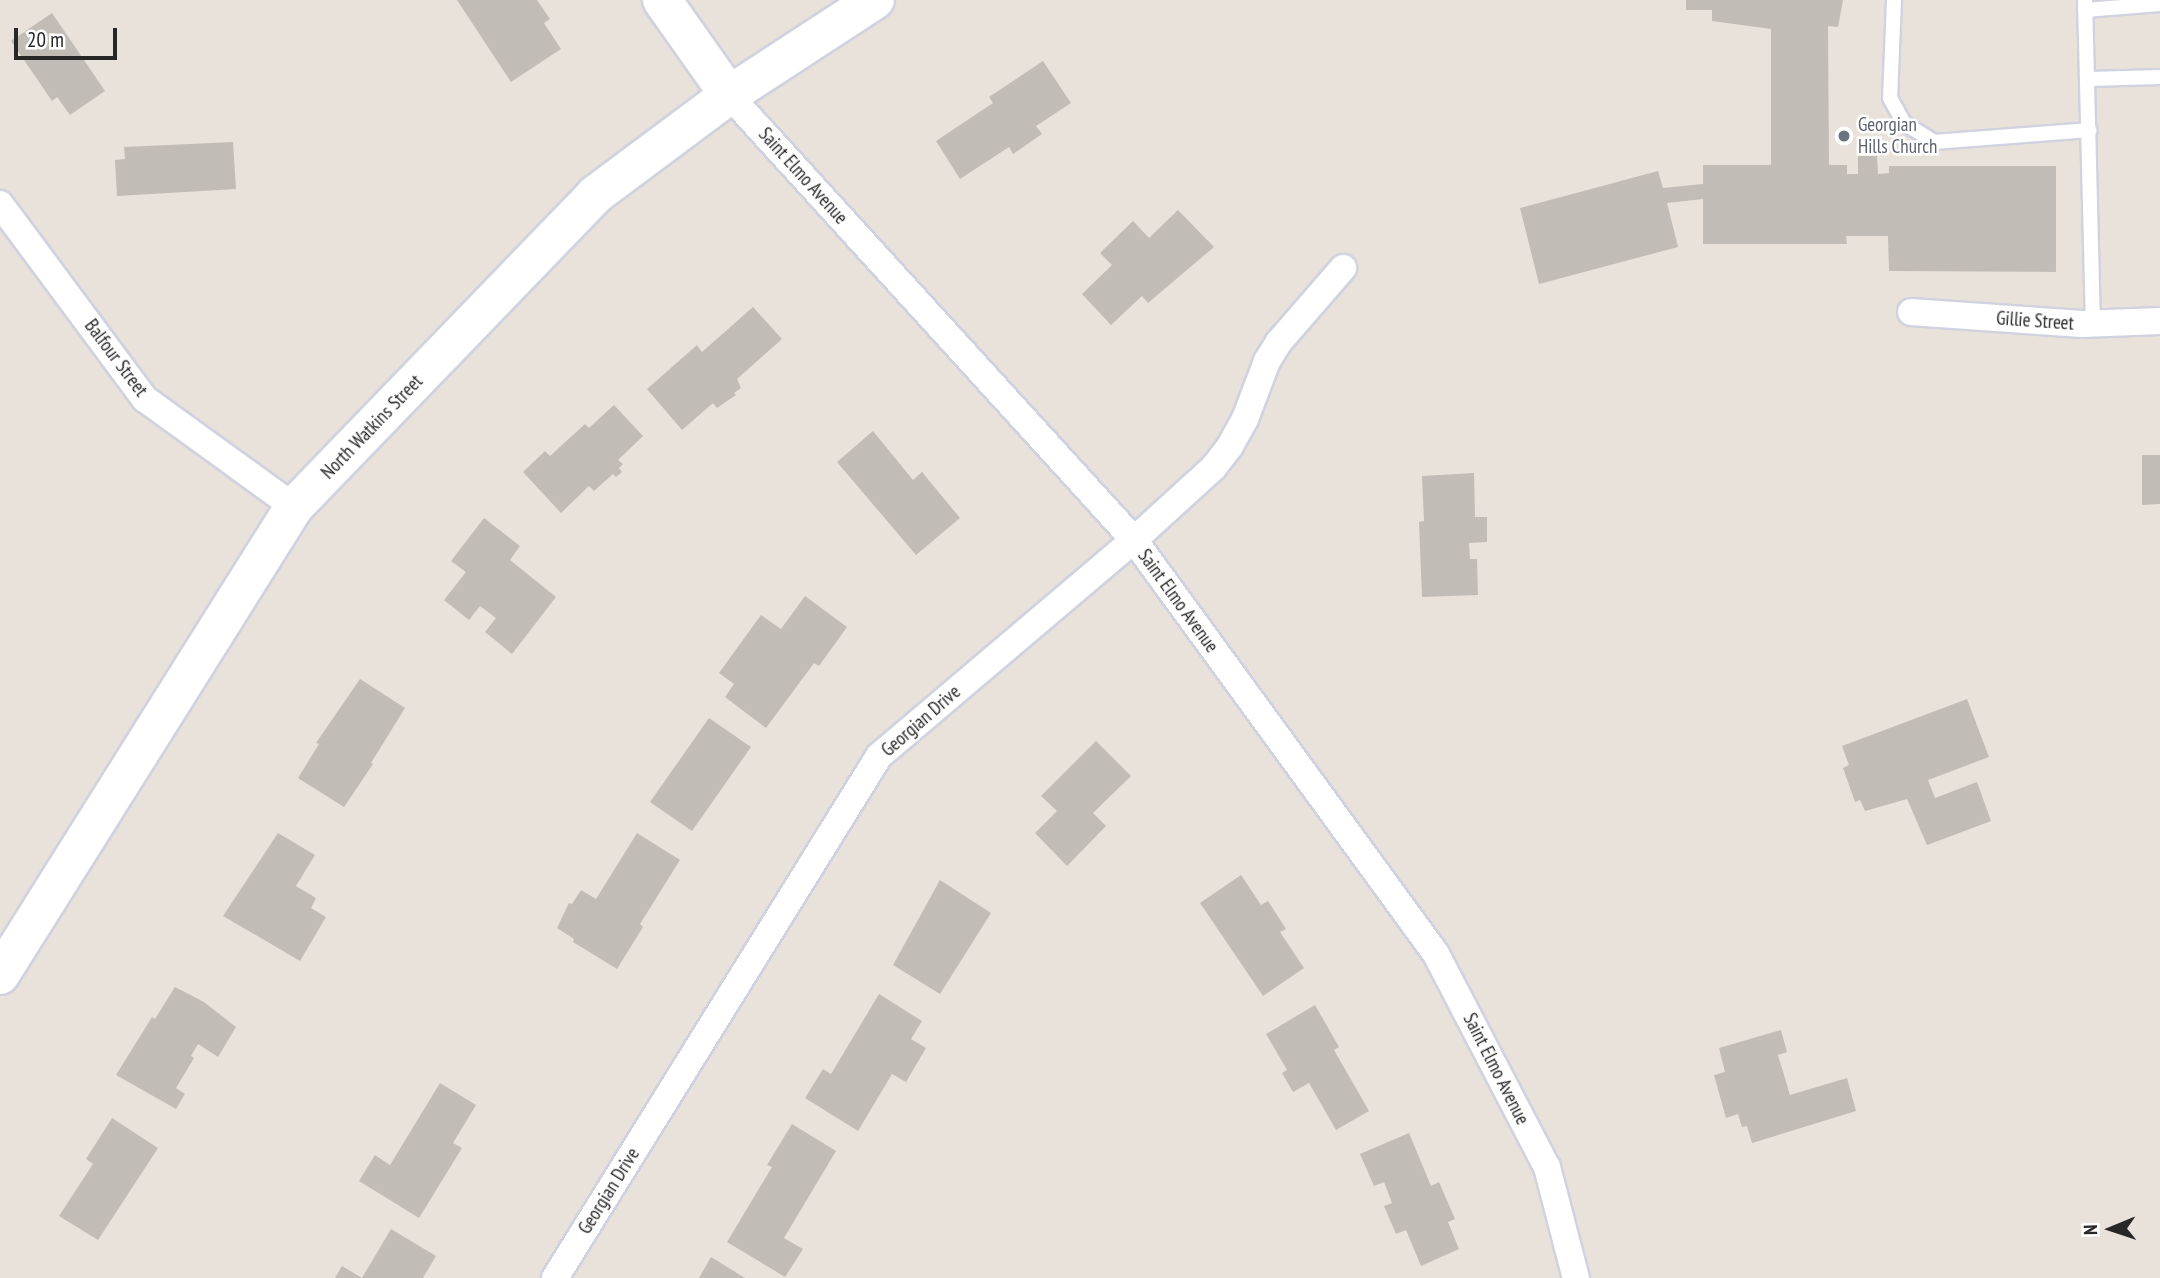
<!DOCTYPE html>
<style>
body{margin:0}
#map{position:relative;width:2160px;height:1278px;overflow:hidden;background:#e8e2da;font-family:"PT Sans Narrow",sans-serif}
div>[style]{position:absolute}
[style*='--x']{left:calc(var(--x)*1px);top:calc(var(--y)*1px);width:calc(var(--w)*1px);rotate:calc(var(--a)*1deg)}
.building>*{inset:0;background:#c1bcb6}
.roads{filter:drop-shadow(2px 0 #d0d2df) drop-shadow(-2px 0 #d0d2df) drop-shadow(0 2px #d0d2df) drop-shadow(0 -2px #d0d2df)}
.service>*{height:14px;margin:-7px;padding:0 7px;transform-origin:7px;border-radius:7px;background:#fff}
.minor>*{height:26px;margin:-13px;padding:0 13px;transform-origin:13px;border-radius:13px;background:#fff}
.secondary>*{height:38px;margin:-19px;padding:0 19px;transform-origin:19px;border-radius:19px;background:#fff}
.dots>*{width:19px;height:19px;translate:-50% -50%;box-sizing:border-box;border:4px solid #fff;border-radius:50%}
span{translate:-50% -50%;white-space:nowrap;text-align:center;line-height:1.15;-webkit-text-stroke:5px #fff;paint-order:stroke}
.worship-label{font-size:19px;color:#5b616d}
.left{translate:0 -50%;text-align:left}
.street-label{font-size:19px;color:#272727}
.north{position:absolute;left:2076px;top:1194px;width:70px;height:70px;-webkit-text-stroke:5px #fff;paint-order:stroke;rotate:268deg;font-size:19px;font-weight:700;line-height:28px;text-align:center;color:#272727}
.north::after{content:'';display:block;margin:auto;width:24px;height:32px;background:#272727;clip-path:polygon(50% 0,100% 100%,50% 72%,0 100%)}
.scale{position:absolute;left:14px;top:28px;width:103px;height:32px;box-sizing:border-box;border:4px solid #272727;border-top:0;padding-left:9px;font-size:21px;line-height:24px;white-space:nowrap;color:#272727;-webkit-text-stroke:5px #fff;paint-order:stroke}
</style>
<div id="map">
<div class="building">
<i style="clip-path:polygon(457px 0,537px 0,550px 19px,544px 23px,561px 49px,511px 82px)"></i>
<i style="clip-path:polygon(1686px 0,1843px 0,1838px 27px,1828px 26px,1829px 165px,1847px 165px,1847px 174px,1858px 174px,1858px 156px,1877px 156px,1878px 174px,1889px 173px,1889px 166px,2056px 166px,2056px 272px,1889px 271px,1888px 236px,1846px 236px,1847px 244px,1703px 244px,1703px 199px,1667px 203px,1678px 247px,1539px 284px,1520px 208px,1658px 171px,1663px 188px,1703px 184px,1703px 165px,1771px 165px,1771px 29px,1712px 21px,1712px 10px,1686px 10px)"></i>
<i style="clip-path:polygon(52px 13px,105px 91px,70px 115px,57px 97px,52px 101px,11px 41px)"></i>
<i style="clip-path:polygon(1043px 61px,1071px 103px,1036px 126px,1042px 134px,1013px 154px,1009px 147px,960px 179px,936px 141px,993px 103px,989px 97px)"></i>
<i style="clip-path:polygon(233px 142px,236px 189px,117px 196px,115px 160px,125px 159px,124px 147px)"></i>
<i style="clip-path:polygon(1178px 210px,1214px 247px,1148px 303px,1142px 296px,1111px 325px,1082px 294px,1112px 265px,1100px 253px,1133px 221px,1149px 238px)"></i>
<i style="clip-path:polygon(753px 307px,782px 339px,737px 379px,741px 388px,734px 393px,736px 395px,717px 408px,713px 403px,682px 430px,647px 389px,697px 345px,702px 352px)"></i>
<i style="clip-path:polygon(614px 405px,643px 436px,618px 460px,623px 464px,619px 468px,622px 472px,616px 477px,613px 474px,594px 491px,589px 486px,561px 513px,523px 472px,545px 451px,550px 456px,585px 424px,589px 428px)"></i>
<i style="clip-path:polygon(873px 431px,913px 480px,922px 472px,960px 518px,916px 555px,837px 462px)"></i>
<i style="clip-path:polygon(2142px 455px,2160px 455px,2160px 504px,2142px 505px)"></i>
<i style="clip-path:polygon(1474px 473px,1475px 517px,1487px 517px,1487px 542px,1469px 543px,1470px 559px,1477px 559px,1478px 595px,1422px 597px,1419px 522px,1424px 521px,1422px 476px)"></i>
<i style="clip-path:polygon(484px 518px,520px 546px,510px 560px,556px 597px,512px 654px,485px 632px,496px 618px,480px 606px,469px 620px,444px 600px,466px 572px,451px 561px)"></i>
<i style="clip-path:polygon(805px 596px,847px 627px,819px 666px,814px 663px,766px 728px,725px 697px,734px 684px,719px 673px,761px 615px,781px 629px)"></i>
<i style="clip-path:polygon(360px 679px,405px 708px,371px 763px,373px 764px,344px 807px,298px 778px,319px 744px,316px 743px)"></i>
<i style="clip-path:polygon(1967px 699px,1989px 757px,1928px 780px,1935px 798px,1977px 782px,1991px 821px,1927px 845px,1907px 799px,1865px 811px,1860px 800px,1855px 802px,1843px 768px,1849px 765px,1842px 746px)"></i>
<i style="clip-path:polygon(709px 718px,751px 747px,692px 831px,650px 802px)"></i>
<i style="clip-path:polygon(1096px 741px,1131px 776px,1093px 813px,1106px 826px,1067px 866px,1035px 833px,1057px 811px,1041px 796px)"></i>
<i style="clip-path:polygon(278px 833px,315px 855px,296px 886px,316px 898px,311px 908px,326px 917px,300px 961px,223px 916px)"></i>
<i style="clip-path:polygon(637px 833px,680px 860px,640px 924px,643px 927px,617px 969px,573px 942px,574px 939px,557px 928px,569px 903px,572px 904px,581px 890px,596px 899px)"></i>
<i style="clip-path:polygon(1241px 875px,1261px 905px,1268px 901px,1286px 929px,1280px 932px,1304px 968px,1263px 996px,1200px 903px)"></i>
<i style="clip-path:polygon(940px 880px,991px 913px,940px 994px,893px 965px)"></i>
<i style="clip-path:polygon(175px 987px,204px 1002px,236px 1027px,218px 1057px,198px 1044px,191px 1056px,194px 1058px,176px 1088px,185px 1094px,176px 1109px,116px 1075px,152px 1017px,155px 1019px)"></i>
<i style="clip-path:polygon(879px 994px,922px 1021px,911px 1039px,926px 1048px,906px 1082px,892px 1074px,858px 1131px,805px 1098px,823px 1069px,831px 1074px)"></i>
<i style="clip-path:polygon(1315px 1005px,1339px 1047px,1334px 1050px,1369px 1111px,1336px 1130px,1309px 1083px,1293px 1092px,1282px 1073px,1287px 1070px,1266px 1034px)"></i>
<i style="clip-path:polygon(1781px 1030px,1787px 1052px,1778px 1055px,1790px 1095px,1847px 1078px,1856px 1111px,1752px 1143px,1747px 1126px,1742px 1127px,1738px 1114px,1726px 1118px,1714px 1075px,1725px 1072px,1719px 1048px)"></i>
<i style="clip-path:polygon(440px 1083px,476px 1105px,453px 1143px,462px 1148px,419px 1218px,359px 1181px,375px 1155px,390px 1165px)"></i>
<i style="clip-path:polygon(112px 1118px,158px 1148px,98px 1240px,59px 1216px,93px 1164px,86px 1159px)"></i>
<i style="clip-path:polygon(792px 1124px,836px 1151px,784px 1238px,803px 1249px,785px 1277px,727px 1242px,772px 1167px,767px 1165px)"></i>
<i style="clip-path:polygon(1409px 1133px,1431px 1186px,1439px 1182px,1455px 1219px,1448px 1222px,1459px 1249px,1421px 1266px,1406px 1230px,1396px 1234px,1384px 1206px,1392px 1203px,1384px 1182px,1374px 1186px,1360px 1154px)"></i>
<i style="clip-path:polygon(391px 1229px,436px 1256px,423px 1278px,335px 1278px,342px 1266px,362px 1278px)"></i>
<i style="clip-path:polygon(711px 1257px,745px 1278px,699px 1278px)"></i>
</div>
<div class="roads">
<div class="service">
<i style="--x:1894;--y:0;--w:98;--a:92.3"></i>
<i style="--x:1890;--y:98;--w:29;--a:61"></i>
<i style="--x:1904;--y:123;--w:36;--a:32"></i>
<i style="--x:1934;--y:142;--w:156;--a:-4.4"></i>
<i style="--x:2085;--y:0;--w:324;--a:88.6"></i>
<i style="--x:2085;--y:10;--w:75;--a:-4.6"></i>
<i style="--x:2088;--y:79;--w:72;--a:-1.6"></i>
</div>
<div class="minor">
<i style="--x:729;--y:95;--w:602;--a:47.69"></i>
<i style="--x:1134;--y:540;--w:512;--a:53.89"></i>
<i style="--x:1436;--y:954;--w:240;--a:62.5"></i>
<i style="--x:1547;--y:1167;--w:115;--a:75.4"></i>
<i style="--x:0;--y:204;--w:243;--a:53.4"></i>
<i style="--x:145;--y:399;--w:184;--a:35.9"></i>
<i style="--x:1911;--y:312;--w:171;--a:4"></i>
<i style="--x:2082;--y:324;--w:78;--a:-2.2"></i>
<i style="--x:555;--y:1278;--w:614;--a:-58.17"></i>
<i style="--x:879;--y:756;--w:334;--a:-40.3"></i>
<i style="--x:1134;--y:540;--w:107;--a:-42.3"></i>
<i style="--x:1213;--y:468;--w:28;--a:-52"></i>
<i style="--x:1230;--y:446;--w:31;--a:-61"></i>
<i style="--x:1245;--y:419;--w:62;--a:-69.2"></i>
<i style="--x:1267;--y:361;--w:22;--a:-58"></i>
<i style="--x:1279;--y:342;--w:98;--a:-49.1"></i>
</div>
<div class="secondary">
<i style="--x:662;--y:0;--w:116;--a:54.8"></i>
<i style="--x:0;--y:975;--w:553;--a:-57.86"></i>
<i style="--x:294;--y:507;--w:434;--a:-46"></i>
<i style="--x:595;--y:195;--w:167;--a:-36.7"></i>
<i style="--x:729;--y:95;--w:174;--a:-33.1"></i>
</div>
</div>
<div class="dots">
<i style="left:1844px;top:136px;background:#6b7280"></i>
</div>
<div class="worship-label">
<span class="left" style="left:1858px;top:136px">Georgian<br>Hills Church</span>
</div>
<div class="street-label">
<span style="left:803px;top:176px;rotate:48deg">Saint Elmo Avenue</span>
<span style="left:2035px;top:321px;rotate:4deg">Gillie Street</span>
<span style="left:116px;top:358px;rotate:53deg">Balfour Street</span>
<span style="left:372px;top:427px;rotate:-46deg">North Watkins Street</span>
<span style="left:1178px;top:601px;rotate:54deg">Saint Elmo Avenue</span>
<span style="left:921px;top:721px;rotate:-41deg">Georgian Drive</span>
<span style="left:1496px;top:1069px;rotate:63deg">Saint Elmo Avenue</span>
<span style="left:609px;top:1191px;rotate:-58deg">Georgian Drive</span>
</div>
<div class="north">N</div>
<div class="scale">20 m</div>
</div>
